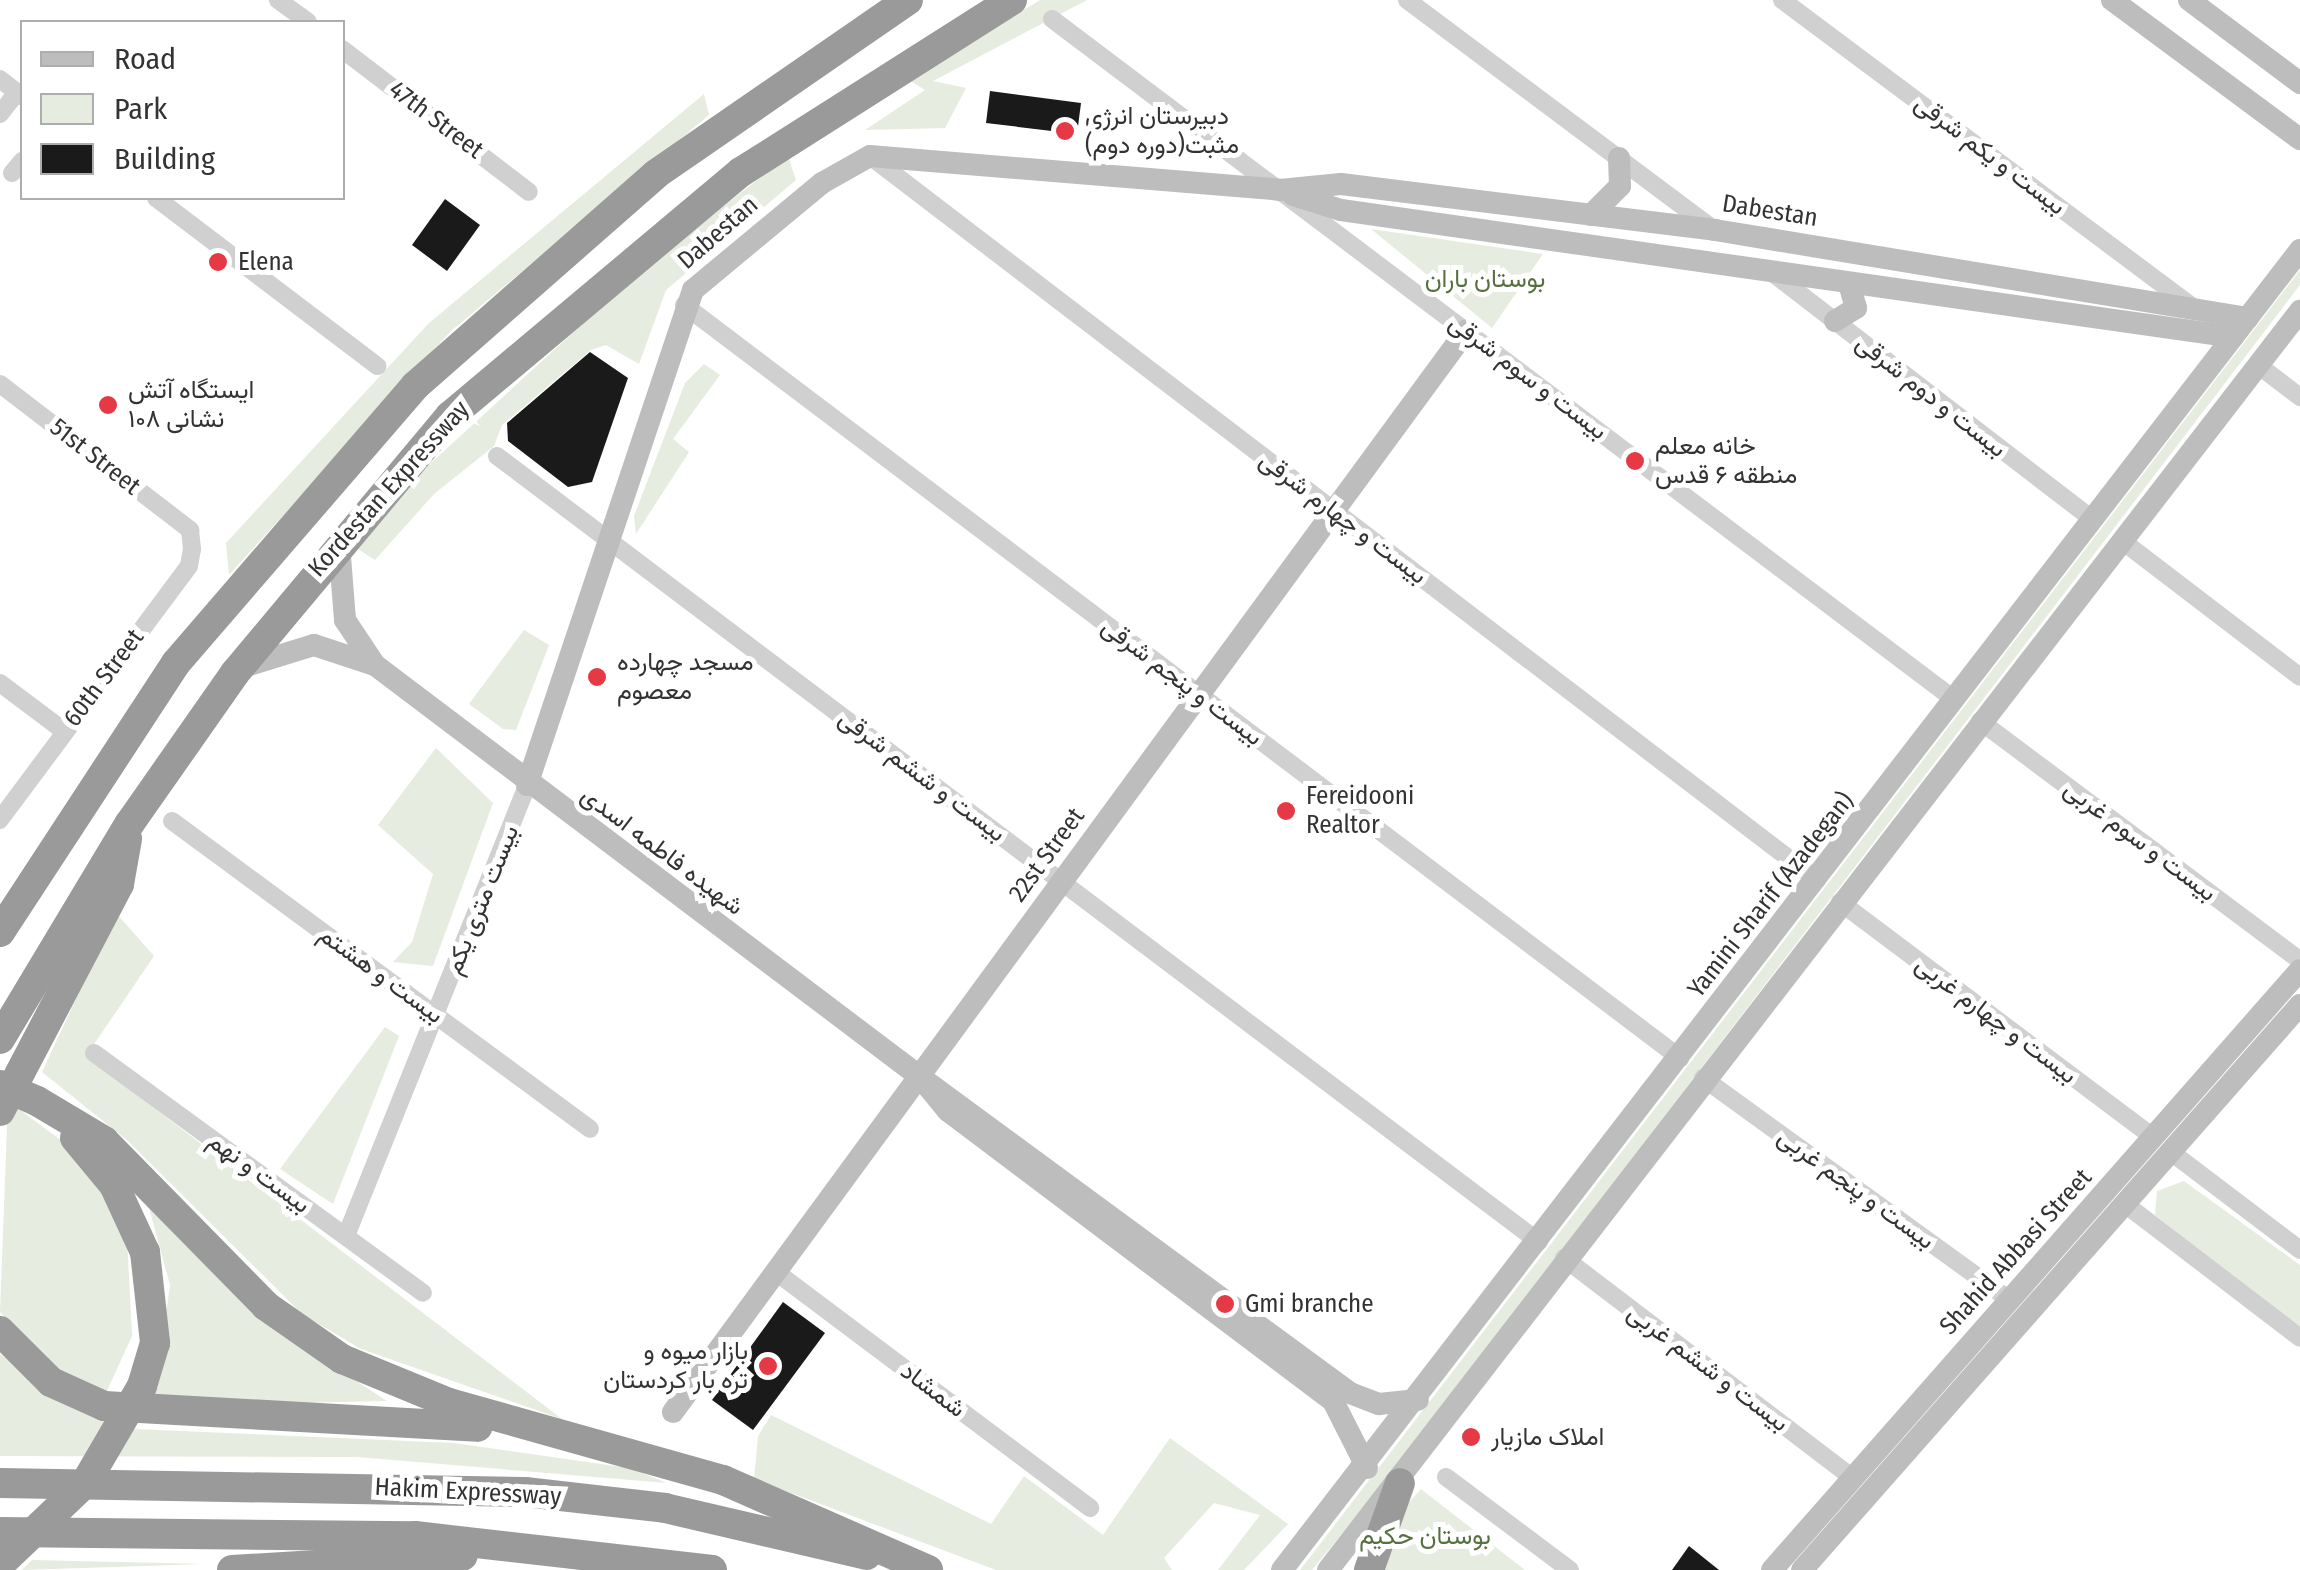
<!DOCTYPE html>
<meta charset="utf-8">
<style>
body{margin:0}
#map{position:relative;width:2300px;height:1570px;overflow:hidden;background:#fff;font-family:"Fira Sans Condensed",Vazirmatn,sans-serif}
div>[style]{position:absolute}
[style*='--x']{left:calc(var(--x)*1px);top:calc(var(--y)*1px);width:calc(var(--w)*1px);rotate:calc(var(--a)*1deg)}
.green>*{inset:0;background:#e6ecdf}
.building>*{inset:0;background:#1a1a1a}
.street>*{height:18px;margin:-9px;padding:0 9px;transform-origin:9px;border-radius:9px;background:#d0d0d0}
.secondary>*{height:22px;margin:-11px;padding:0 11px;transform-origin:11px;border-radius:11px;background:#bdbdbd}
.highway>*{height:30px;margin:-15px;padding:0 15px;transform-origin:15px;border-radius:15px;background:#9a9a9a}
.highway-bridge>*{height:30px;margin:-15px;padding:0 15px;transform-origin:15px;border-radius:15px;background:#9a9a9a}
.dots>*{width:28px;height:28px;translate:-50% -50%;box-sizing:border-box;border:5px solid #fff;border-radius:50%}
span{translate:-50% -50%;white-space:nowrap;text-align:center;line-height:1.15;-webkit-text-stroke:10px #fff;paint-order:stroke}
.poi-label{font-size:25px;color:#333}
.left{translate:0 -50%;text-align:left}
.right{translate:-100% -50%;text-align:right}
.street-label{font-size:25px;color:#333}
.park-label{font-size:25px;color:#56703f}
.legend{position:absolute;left:20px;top:20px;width:325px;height:180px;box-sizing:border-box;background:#fff;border:2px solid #adadad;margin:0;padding:12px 18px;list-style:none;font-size:30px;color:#333}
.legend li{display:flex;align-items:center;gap:20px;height:50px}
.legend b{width:50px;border:2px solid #adadad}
</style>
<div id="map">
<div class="green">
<i style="clip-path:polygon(1040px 0,1087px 0,933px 81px,966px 88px,945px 128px,865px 130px,925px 90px,909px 80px)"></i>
<i style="clip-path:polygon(704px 94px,709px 115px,451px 331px,229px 575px,226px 543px,429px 323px)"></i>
<i style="clip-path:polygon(788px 156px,796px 180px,666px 290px,639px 364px,606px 345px,591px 350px,502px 425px,494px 446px,434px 494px,375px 560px,358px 549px,420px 473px,639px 272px)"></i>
<i style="clip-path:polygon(1371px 229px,1543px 254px,1492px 328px)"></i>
<i style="clip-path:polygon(2300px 270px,2300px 285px,1383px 1484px,1312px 1570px,1300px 1570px)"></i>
<i style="clip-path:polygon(704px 364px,720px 375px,673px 439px,689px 452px,636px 534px,634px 516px,685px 383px)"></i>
<i style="clip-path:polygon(524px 630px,549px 645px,516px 730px,503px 729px,469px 704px)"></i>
<i style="clip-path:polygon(436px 748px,493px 803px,433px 966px,393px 962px,412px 942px,433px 874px,378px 825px)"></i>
<i style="clip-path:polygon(116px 913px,154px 956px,86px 1056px,562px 1419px,361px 1349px,302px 1314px,128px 1141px,42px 1072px)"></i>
<i style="clip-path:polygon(385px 1027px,399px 1036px,333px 1204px,280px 1169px)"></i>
<i style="clip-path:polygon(8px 1101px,85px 1158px,127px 1238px,132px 1336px,105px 1395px,64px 1377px,0 1312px)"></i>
<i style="clip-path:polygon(2184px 1181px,2300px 1265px,2300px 1330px,2155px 1215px,2157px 1191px)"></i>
<i style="clip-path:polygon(145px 1193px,276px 1329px,387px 1401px,153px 1406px,170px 1285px)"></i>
<i style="clip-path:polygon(0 1354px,68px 1404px,135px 1429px,454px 1443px,629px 1468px,667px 1483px,357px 1457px,0 1456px)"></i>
<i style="clip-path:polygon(771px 1415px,991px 1524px,1024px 1476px,1103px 1535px,1170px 1438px,1288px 1524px,1244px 1570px,1218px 1570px,1260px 1515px,1214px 1503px,1164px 1558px,1172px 1570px,996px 1570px,754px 1479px,758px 1436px)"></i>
<i style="clip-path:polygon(1421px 1489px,1525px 1570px,1374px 1570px,1393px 1520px)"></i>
<i style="clip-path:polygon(32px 1560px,205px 1564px,22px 1570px)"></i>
</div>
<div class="building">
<i style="clip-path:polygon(990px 91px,1081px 103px,1077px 134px,986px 123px)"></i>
<i style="clip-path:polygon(445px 199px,480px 225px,447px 271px,412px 245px)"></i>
<i style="clip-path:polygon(590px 352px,628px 378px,592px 482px,568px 487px,508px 441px,507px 423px)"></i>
<i style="clip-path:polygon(783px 1302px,825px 1333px,753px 1430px,712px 1400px)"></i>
<i style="clip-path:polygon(1689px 1546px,1719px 1570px,1672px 1570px)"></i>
</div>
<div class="street">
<i style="--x:278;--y:0;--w:37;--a:36"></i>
<i style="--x:1407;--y:0;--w:384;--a:36.8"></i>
<i style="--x:1782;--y:0;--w:514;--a:36.78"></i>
<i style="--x:1052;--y:19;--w:1131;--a:37.02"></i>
<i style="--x:342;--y:49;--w:235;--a:37.4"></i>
<i style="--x:0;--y:79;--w:28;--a:38"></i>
<i style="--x:0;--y:114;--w:28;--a:-52"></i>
<i style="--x:870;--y:156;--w:1192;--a:37.4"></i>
<i style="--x:12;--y:173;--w:16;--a:-50"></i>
<i style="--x:156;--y:198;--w:278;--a:37.2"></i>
<i style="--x:1770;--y:271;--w:408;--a:37.6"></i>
<i style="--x:684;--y:305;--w:1249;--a:37.09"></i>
<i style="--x:2258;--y:365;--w:53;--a:37.3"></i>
<i style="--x:0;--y:384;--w:240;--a:37.5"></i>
<i style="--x:190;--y:530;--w:19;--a:84"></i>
<i style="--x:192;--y:549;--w:17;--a:100"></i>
<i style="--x:189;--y:566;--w:317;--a:126.7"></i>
<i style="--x:497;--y:456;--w:1305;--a:37.03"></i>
<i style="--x:2121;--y:540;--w:225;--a:37.4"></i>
<i style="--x:0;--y:683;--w:80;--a:36.9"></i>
<i style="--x:1980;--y:721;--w:399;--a:36.8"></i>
<i style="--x:172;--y:821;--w:519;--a:36.38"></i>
<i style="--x:1840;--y:902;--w:391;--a:36.9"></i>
<i style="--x:94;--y:1053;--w:407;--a:36.1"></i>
<i style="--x:1703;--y:1078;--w:379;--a:35.9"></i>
<i style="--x:2171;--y:1152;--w:162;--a:37.2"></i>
<i style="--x:2125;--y:1204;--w:220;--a:37.4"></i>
<i style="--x:346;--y:1236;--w:486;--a:-68.1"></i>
<i style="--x:1564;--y:1258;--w:363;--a:37.3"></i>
<i style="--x:776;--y:1272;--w:393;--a:36.9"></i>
<i style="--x:1446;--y:1477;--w:155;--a:36.9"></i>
</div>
<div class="secondary">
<i style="--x:2112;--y:0;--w:234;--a:36.5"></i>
<i style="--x:2189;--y:0;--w:139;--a:36.8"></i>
<i style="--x:1293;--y:195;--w:50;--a:17.4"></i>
<i style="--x:1341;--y:210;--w:901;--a:8.1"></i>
<i style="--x:1591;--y:215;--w:41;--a:-45"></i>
<i style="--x:1620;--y:186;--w:28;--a:-92"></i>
<i style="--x:1835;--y:321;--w:25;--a:-32"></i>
<i style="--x:1856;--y:308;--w:26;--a:-106"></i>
<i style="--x:375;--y:665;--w:682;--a:37.07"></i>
<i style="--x:246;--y:666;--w:71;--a:-17.2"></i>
<i style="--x:314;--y:645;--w:64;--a:18.2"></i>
<i style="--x:375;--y:665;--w:54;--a:-123.7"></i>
<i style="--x:345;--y:620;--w:77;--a:-94.5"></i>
<i style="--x:527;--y:785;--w:522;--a:-71.46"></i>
<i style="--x:693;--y:290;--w:168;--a:-39.7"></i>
<i style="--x:822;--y:183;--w:55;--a:-29.4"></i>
<i style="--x:870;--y:156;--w:411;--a:4.7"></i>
<i style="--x:1280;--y:190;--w:61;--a:-5.6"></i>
<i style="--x:1341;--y:184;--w:377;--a:7"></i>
<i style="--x:1715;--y:230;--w:540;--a:9.38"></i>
<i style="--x:673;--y:1412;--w:1341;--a:-53.74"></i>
<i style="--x:1367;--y:1468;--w:75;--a:-116.9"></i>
<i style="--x:1333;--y:1401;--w:482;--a:-143"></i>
<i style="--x:948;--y:1111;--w:45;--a:-129.6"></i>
<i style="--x:919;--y:1076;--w:535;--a:36.33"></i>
<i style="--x:1350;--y:1393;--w:31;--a:21"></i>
<i style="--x:1379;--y:1404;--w:39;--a:-6"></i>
<i style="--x:1282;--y:1570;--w:1667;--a:-52.36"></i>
<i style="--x:1328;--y:1570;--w:1591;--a:-52.33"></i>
<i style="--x:1772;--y:1570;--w:799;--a:-48.65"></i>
<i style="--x:1802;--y:1570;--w:753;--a:-48.61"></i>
</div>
<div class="highway">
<i style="--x:0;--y:932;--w:321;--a:-56.8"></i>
<i style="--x:176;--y:663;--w:366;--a:-49.2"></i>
<i style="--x:415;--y:386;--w:321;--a:-41.3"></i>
<i style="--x:656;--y:174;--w:306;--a:-34.6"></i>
<i style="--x:0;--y:1039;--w:252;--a:-59"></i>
<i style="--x:130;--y:823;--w:183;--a:-55"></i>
<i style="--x:235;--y:673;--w:335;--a:-50.1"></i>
<i style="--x:450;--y:416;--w:380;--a:-40"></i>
<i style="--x:741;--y:172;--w:321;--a:-32.4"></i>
<i style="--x:37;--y:1101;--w:78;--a:30.8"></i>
<i style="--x:104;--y:1141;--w:231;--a:45.5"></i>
<i style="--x:266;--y:1306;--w:93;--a:34.9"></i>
<i style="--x:342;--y:1359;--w:116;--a:22.4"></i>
<i style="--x:449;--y:1403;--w:285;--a:15.7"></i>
<i style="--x:723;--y:1480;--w:224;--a:23.7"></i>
<i style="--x:0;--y:1111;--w:256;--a:-62.3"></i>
<i style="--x:119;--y:884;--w:46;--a:-79.9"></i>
<i style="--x:75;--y:1138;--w:61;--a:50.3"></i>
<i style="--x:114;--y:1185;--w:74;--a:65.2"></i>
<i style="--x:145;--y:1252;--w:92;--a:83.7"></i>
<i style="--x:0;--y:1331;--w:72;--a:45"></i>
<i style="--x:51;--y:1382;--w:58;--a:24.4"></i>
<i style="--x:104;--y:1406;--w:374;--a:3.2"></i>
<i style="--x:0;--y:1483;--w:525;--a:0.98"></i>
<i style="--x:525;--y:1492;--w:141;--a:6.5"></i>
<i style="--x:665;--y:1508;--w:207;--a:13.1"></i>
<i style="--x:0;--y:1532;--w:415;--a:0.6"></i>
<i style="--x:415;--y:1536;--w:299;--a:6.5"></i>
<i style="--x:232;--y:1570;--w:231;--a:-3.5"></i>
<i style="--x:1369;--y:1570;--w:92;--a:-70.4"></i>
</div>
<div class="highway-bridge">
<i style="--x:0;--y:1085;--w:40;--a:23.4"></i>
<i style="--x:0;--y:1564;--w:119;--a:-43.6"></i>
<i style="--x:86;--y:1482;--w:111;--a:-59.7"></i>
<i style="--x:142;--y:1386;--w:45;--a:-73.2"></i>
</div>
<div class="dots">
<i style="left:1065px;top:131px;background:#e63946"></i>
<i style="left:218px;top:262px;background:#e63946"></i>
<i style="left:108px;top:405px;background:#e63946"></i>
<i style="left:1635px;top:461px;background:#e63946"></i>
<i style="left:597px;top:677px;background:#e63946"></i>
<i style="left:1286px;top:811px;background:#e63946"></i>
<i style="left:1225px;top:1304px;background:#e63946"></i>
<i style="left:768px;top:1366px;background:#e63946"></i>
<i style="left:1471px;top:1437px;background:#e63946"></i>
</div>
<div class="poi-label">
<span class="left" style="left:1085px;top:131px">دبیرستان انرژی<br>مثبت(دوره دوم)</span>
<span class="left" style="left:238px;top:262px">Elena</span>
<span class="left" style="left:128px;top:405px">ایستگاه آتش<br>نشانی ۱۰۸</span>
<span class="left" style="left:1655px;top:461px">خانه معلم<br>منطقه ۶ قدس</span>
<span class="left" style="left:617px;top:677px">مسجد چهارده<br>معصوم</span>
<span class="left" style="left:1306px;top:811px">Fereidooni<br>Realtor</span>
<span class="left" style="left:1245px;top:1304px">Gmi branche</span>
<span class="right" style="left:748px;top:1366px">بازار میوه و<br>تره بار کردستان</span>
<span class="left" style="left:1491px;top:1437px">املاک مازیار</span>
</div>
<div class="street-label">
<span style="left:436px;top:120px;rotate:37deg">47th Street</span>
<span style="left:1990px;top:155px;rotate:37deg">بیست و یکم شرقی</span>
<span style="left:1770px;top:211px;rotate:9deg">Dabestan</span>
<span style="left:718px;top:233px;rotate:-41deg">Dabestan</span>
<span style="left:1528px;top:377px;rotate:37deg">بیست و سوم شرقی</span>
<span style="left:1931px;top:396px;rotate:38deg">بیست و دوم شرقی</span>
<span style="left:95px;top:457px;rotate:38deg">51st Street</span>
<span style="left:389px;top:489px;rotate:-48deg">Kordestan Expressway</span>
<span style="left:1343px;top:518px;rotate:37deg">بیست و چهارم شرقی</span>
<span style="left:104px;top:678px;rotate:-53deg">60th Street</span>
<span style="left:1182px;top:682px;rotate:37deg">بیست و پنجم شرقی</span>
<span style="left:922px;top:776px;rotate:37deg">بیست و ششم شرقی</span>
<span style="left:2140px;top:841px;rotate:37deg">بیست و سوم غربی</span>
<span style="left:662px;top:851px;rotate:37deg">شهیده فاطمه اسدی</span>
<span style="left:1047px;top:855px;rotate:-54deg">22st Street</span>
<span style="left:1771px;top:895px;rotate:-52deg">Yamini Sharif (Azadegan)</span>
<span style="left:482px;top:900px;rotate:-68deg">بیست متری یکم</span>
<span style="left:381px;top:975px;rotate:36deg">بیست و هشتم</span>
<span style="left:1996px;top:1020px;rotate:37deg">بیست و چهارم غربی</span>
<span style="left:259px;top:1173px;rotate:36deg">بیست و نهم</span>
<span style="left:1856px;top:1189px;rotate:36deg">بیست و پنجم غربی</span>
<span style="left:2016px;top:1252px;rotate:-48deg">Shahid Abbasi Street</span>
<span style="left:1708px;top:1368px;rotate:37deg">بیست و ششم غربی</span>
<span style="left:933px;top:1390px;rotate:37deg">شمشاد</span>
<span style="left:468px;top:1492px;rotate:3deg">Hakim Expressway</span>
</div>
<div class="park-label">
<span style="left:1485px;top:279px">بوستان باران</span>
<span style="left:1425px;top:1536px">بوستان حکیم</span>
</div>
<ul class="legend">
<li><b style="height:12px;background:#bdbdbd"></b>Road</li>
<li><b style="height:28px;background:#e6ecdf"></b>Park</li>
<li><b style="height:28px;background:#1a1a1a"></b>Building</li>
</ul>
</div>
